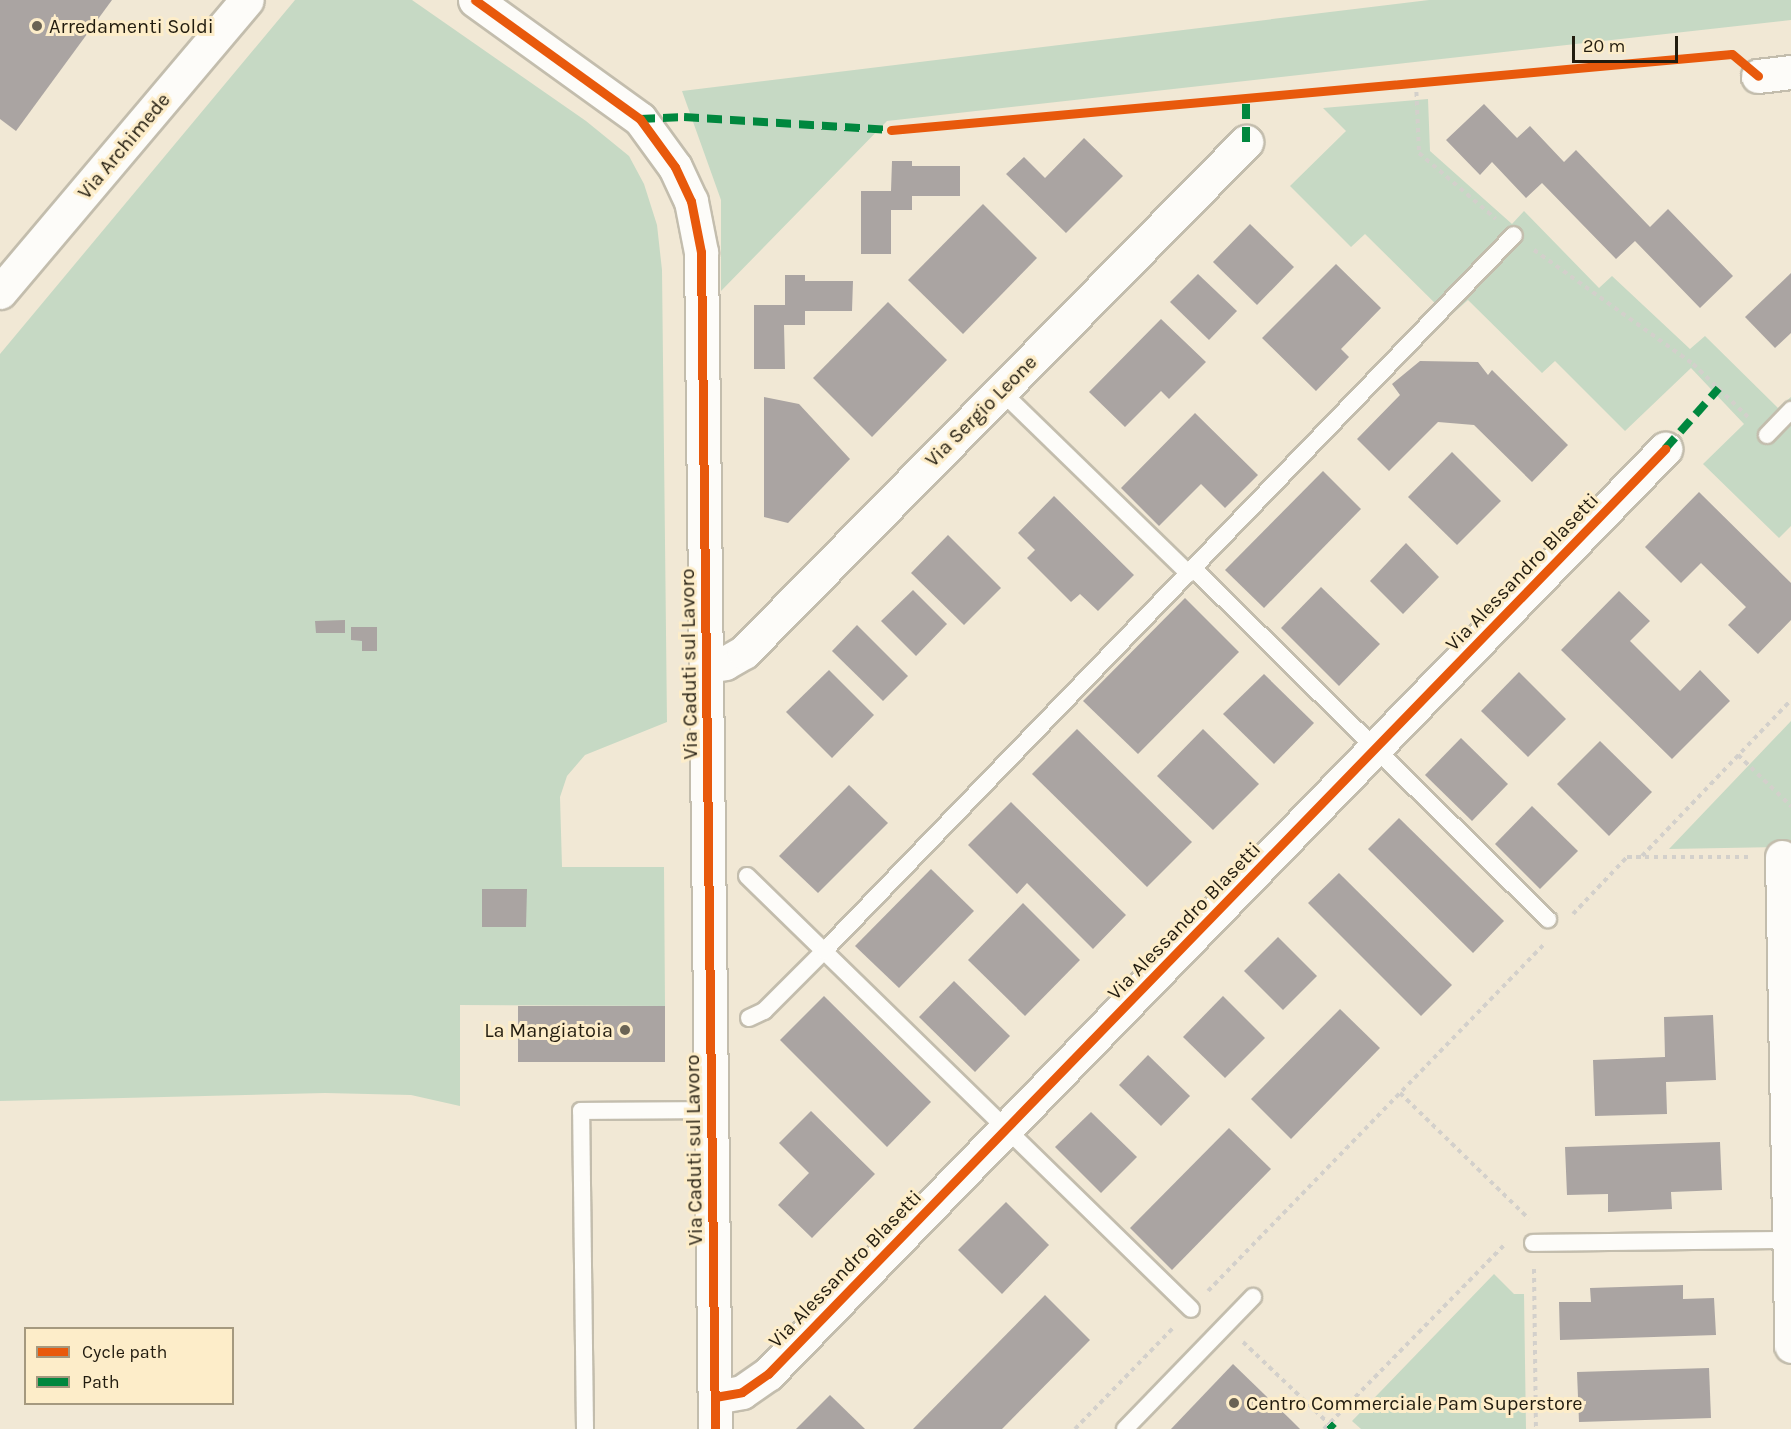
<!DOCTYPE html>
<style>
body{margin:0}
#map{position:relative;width:1791px;height:1429px;overflow:hidden;background:#f1e8d5;font-family:Karla,sans-serif}
div>[style]{position:absolute}
[style*='--x']{left:calc(var(--x)*1px);top:calc(var(--y)*1px);width:calc(var(--w)*1px);rotate:calc(var(--a)*1deg)}
.green>*{inset:0;background:#c6d9c4}
.building>*{inset:0;background:#aaa4a2}
.path>*{height:4px;margin-top:-2px;transform-origin:0;background:repeating-linear-gradient(90deg,#d3d0cb 0 4.5px,transparent 0 9px)}
.roads{filter:drop-shadow(2px 0 #c3bdad) drop-shadow(-2px 0 #c3bdad) drop-shadow(0 2px #c3bdad) drop-shadow(0 -2px #c3bdad)}
.lane>*{height:16px;margin:-8px;padding:0 8px;transform-origin:8px;border-radius:8px;background:#fdfcf9}
.street>*{height:33px;margin:-16.5px;padding:0 16.5px;transform-origin:16.5px;border-radius:16.5px;background:#fdfcf9}
.quiet>*{height:8px;margin-top:-4px;transform-origin:0;background:repeating-linear-gradient(90deg,#00873e 0 15px,transparent 0 23px)}
.cycleway>*{height:9px;margin:-4.5px;padding:0 4.5px;transform-origin:4.5px;border-radius:4.5px;background:#e8590c}
.dots>*{width:16px;height:16px;translate:-50% -50%;box-sizing:border-box;border:3px solid #fdedc9;border-radius:50%}
span{translate:-50% -50%;white-space:nowrap;text-align:center;line-height:1.15;-webkit-text-stroke:6px #fdedc9;paint-order:stroke}
.poi-label{font-size:20px;color:#221c0f}
.left{translate:0 -50%;text-align:left}
.right{translate:-100% -50%;text-align:right}
.street-label{font-size:20px;color:#221c0f}
.legend{position:absolute;left:24px;top:1327px;width:210px;height:78px;box-sizing:border-box;background:#fdedc9;border:2px solid #a5997f;margin:0;padding:8px 10px;list-style:none;font-size:18px;color:#221c0f}
.legend li{display:flex;align-items:center;gap:12px;height:30px}
.legend b{width:30px;border:2px solid #a5997f}
.scale{position:absolute;left:1572px;top:36px;width:106px;height:27px;box-sizing:border-box;border:3px solid #221c0f;border-top:0;padding-left:8px;font-size:18px;line-height:21px;white-space:nowrap;color:#221c0f;-webkit-text-stroke:4px #fdedc9;paint-order:stroke}
</style>
<div id="map">
<div class="green">
<i style="clip-path:polygon(295px 0,412px 0,586px 121px,629px 156px,644px 184px,657px 225px,662px 270px,667px 722px,585px 755px,567px 776px,560px 797px,562px 867px,664px 867px,665px 1006px,460px 1005px,460px 1106px,411px 1095px,325px 1093px,0 1101px,0 354px)"></i>
<i style="clip-path:polygon(1429px 0,1791px 0,1791px 20px,887px 121px,721px 291px,721px 200px,682px 91px)"></i>
<i style="clip-path:polygon(1428px 99px,1430px 151px,1512px 224px,1524px 211px,1599px 288px,1612px 276px,1690px 349px,1705px 336px,1778px 408px,1791px 397px,1791px 526px,1779px 538px,1703px 464px,1744px 424px,1691px 368px,1625px 431px,1555px 361px,1542px 373px,1468px 300px,1449px 317px,1365px 234px,1351px 247px,1290px 186px,1346px 131px,1323px 108px)"></i>
<i style="clip-path:polygon(1791px 721px,1791px 870px,1782px 847px,1669px 849px)"></i>
<i style="clip-path:polygon(1494px 1274px,1514px 1294px,1524px 1294px,1526px 1429px,1361px 1429px,1352px 1421px)"></i>
</div>
<div class="building">
<i style="clip-path:polygon(0 0,112px 0,16px 131px,0 119px)"></i>
<i style="clip-path:polygon(1484px 104px,1517px 138px,1530px 126px,1564px 162px,1576px 150px,1650px 227px,1668px 209px,1733px 276px,1700px 308px,1635px 241px,1616px 259px,1542px 183px,1526px 198px,1492px 162px,1480px 175px,1446px 140px)"></i>
<i style="clip-path:polygon(1084px 138px,1123px 176px,1066px 233px,1006px 174px,1024px 157px,1045px 178px)"></i>
<i style="clip-path:polygon(892px 161px,912px 161px,912px 166px,960px 166px,960px 196px,912px 196px,912px 210px,891px 210px,891px 254px,861px 254px,861px 191px,891px 191px)"></i>
<i style="clip-path:polygon(983px 204px,1037px 258px,963px 334px,908px 280px)"></i>
<i style="clip-path:polygon(1250px 224px,1294px 267px,1257px 305px,1213px 262px)"></i>
<i style="clip-path:polygon(1336px 264px,1381px 308px,1341px 349px,1349px 357px,1316px 391px,1262px 338px)"></i>
<i style="clip-path:polygon(1791px 273px,1791px 333px,1775px 348px,1745px 317px)"></i>
<i style="clip-path:polygon(1198px 274px,1237px 311px,1209px 340px,1170px 302px)"></i>
<i style="clip-path:polygon(785px 275px,805px 275px,805px 281px,853px 281px,852px 311px,805px 311px,805px 325px,784px 325px,785px 369px,754px 369px,754px 305px,785px 305px)"></i>
<i style="clip-path:polygon(888px 302px,947px 360px,872px 437px,813px 378px)"></i>
<i style="clip-path:polygon(1161px 319px,1206px 362px,1169px 399px,1161px 391px,1125px 427px,1089px 392px)"></i>
<i style="clip-path:polygon(1420px 361px,1478px 362px,1488px 375px,1492px 370px,1568px 445px,1532px 482px,1474px 425px,1438px 422px,1389px 471px,1357px 439px,1400px 395px,1392px 384px)"></i>
<i style="clip-path:polygon(764px 397px,799px 404px,850px 459px,788px 523px,764px 517px)"></i>
<i style="clip-path:polygon(1195px 413px,1258px 475px,1225px 508px,1201px 484px,1159px 526px,1121px 488px)"></i>
<i style="clip-path:polygon(1452px 452px,1501px 501px,1457px 545px,1408px 497px)"></i>
<i style="clip-path:polygon(1323px 471px,1361px 509px,1264px 608px,1225px 570px)"></i>
<i style="clip-path:polygon(1699px 492px,1791px 583px,1791px 620px,1758px 654px,1728px 625px,1746px 607px,1701px 563px,1681px 583px,1645px 547px)"></i>
<i style="clip-path:polygon(1054px 496px,1134px 575px,1098px 611px,1080px 594px,1071px 602px,1027px 558px,1035px 550px,1018px 533px)"></i>
<i style="clip-path:polygon(948px 535px,1001px 588px,964px 625px,911px 573px)"></i>
<i style="clip-path:polygon(1406px 543px,1439px 577px,1403px 614px,1370px 581px)"></i>
<i style="clip-path:polygon(1321px 587px,1380px 644px,1339px 686px,1281px 628px)"></i>
<i style="clip-path:polygon(913px 590px,947px 624px,916px 656px,881px 621px)"></i>
<i style="clip-path:polygon(1619px 591px,1650px 621px,1630px 641px,1680px 691px,1700px 670px,1730px 701px,1672px 759px,1561px 650px)"></i>
<i style="clip-path:polygon(1185px 598px,1239px 652px,1138px 754px,1083px 701px)"></i>
<i style="clip-path:polygon(345px 620px,345px 633px,316px 633px,315px 621px)"></i>
<i style="clip-path:polygon(857px 625px,908px 676px,883px 701px,832px 651px)"></i>
<i style="clip-path:polygon(351px 627px,377px 627px,377px 651px,362px 651px,362px 641px,351px 640px)"></i>
<i style="clip-path:polygon(829px 670px,874px 715px,832px 758px,786px 712px)"></i>
<i style="clip-path:polygon(1519px 672px,1566px 719px,1528px 757px,1481px 711px)"></i>
<i style="clip-path:polygon(1264px 674px,1314px 723px,1274px 764px,1223px 714px)"></i>
<i style="clip-path:polygon(1077px 729px,1192px 842px,1147px 887px,1032px 774px)"></i>
<i style="clip-path:polygon(1203px 729px,1259px 784px,1213px 830px,1157px 776px)"></i>
<i style="clip-path:polygon(1461px 738px,1508px 784px,1472px 821px,1425px 775px)"></i>
<i style="clip-path:polygon(1600px 741px,1652px 792px,1609px 836px,1557px 784px)"></i>
<i style="clip-path:polygon(849px 785px,888px 823px,818px 893px,779px 856px)"></i>
<i style="clip-path:polygon(1011px 802px,1126px 915px,1093px 949px,1027px 883px,1017px 894px,968px 845px)"></i>
<i style="clip-path:polygon(1532px 806px,1578px 851px,1540px 889px,1495px 844px)"></i>
<i style="clip-path:polygon(1399px 818px,1504px 921px,1473px 953px,1368px 849px)"></i>
<i style="clip-path:polygon(931px 869px,974px 911px,899px 988px,855px 946px)"></i>
<i style="clip-path:polygon(1339px 873px,1452px 985px,1421px 1016px,1308px 903px)"></i>
<i style="clip-path:polygon(482px 889px,527px 889px,526px 927px,482px 927px)"></i>
<i style="clip-path:polygon(1023px 903px,1080px 960px,1025px 1016px,968px 960px)"></i>
<i style="clip-path:polygon(1278px 937px,1317px 976px,1283px 1010px,1244px 971px)"></i>
<i style="clip-path:polygon(954px 981px,1010px 1036px,975px 1072px,919px 1017px)"></i>
<i style="clip-path:polygon(824px 996px,931px 1102px,887px 1147px,780px 1040px)"></i>
<i style="clip-path:polygon(1223px 996px,1265px 1038px,1225px 1078px,1183px 1037px)"></i>
<i style="clip-path:polygon(518px 1006px,665px 1006px,665px 1062px,518px 1062px)"></i>
<i style="clip-path:polygon(1340px 1009px,1380px 1048px,1291px 1139px,1251px 1099px)"></i>
<i style="clip-path:polygon(1713px 1015px,1716px 1080px,1666px 1082px,1667px 1114px,1595px 1116px,1593px 1060px,1665px 1057px,1664px 1017px)"></i>
<i style="clip-path:polygon(1148px 1055px,1190px 1096px,1161px 1126px,1119px 1085px)"></i>
<i style="clip-path:polygon(811px 1111px,875px 1174px,812px 1238px,778px 1205px,809px 1173px,779px 1143px)"></i>
<i style="clip-path:polygon(1091px 1112px,1137px 1157px,1101px 1193px,1055px 1147px)"></i>
<i style="clip-path:polygon(1229px 1128px,1271px 1169px,1172px 1270px,1130px 1228px)"></i>
<i style="clip-path:polygon(1720px 1142px,1722px 1190px,1671px 1192px,1672px 1209px,1608px 1212px,1608px 1194px,1567px 1195px,1565px 1147px)"></i>
<i style="clip-path:polygon(1006px 1202px,1049px 1245px,1002px 1294px,958px 1250px)"></i>
<i style="clip-path:polygon(1683px 1285px,1683px 1299px,1714px 1298px,1716px 1335px,1560px 1340px,1559px 1302px,1591px 1302px,1590px 1288px)"></i>
<i style="clip-path:polygon(1045px 1295px,1090px 1340px,1002px 1429px,913px 1429px)"></i>
<i style="clip-path:polygon(1233px 1364px,1291px 1420px,1300px 1429px,1171px 1429px)"></i>
<i style="clip-path:polygon(1709px 1368px,1711px 1418px,1579px 1422px,1577px 1372px)"></i>
<i style="clip-path:polygon(830px 1395px,865px 1429px,796px 1429px)"></i>
</div>
<div class="path">
<i style="--x:1416;--y:83;--w:70;--a:87.5"></i>
<i style="--x:1419;--y:153;--w:101;--a:40.6"></i>
<i style="--x:891;--y:130;--w:844;--a:-5.1"></i>
<i style="--x:1534;--y:250;--w:196;--a:35.6"></i>
<i style="--x:1693;--y:364;--w:76;--a:43.9"></i>
<i style="--x:1738;--y:755;--w:74;--a:43.9"></i>
<i style="--x:1642;--y:856;--w:216;--a:-46.3"></i>
<i style="--x:1573;--y:914;--w:79;--a:-46.5"></i>
<i style="--x:1627;--y:857;--w:121;--a:0"></i>
<i style="--x:1400;--y:1093;--w:180;--a:44.3"></i>
<i style="--x:1534;--y:1269;--w:160;--a:89.3"></i>
<i style="--x:1208;--y:1291;--w:482;--a:-45.9"></i>
<i style="--x:1243;--y:1342;--w:119;--a:43.6"></i>
<i style="--x:1075;--y:1429;--w:142;--a:-45.9"></i>
<i style="--x:1324;--y:1429;--w:260;--a:-45.6"></i>
</div>
<div class="roads">
<div class="lane">
<i style="--x:1001;--y:391;--w:262;--a:44.2"></i>
<i style="--x:1767;--y:435;--w:35;--a:-46"></i>
<i style="--x:1194;--y:569;--w:498;--a:44.7"></i>
<i style="--x:747;--y:876;--w:620;--a:44.28"></i>
<i style="--x:749;--y:1018;--w:17;--a:-25"></i>
<i style="--x:764;--y:1011;--w:85;--a:-45"></i>
<i style="--x:824;--y:951;--w:994;--a:-46.06"></i>
<i style="--x:1533;--y:1243;--w:258;--a:-0.7"></i>
<i style="--x:585;--y:1429;--w:318;--a:-90.7"></i>
<i style="--x:581;--y:1111;--w:130;--a:-0.4"></i>
<i style="--x:1125;--y:1429;--w:184;--a:-45.9"></i>
</div>
<div class="street">
<i style="--x:475;--y:0;--w:203;--a:35.8"></i>
<i style="--x:640;--y:119;--w:59;--a:53.9"></i>
<i style="--x:675;--y:167;--w:38;--a:65"></i>
<i style="--x:691;--y:201;--w:52;--a:78.9"></i>
<i style="--x:701;--y:252;--w:1177;--a:89.32"></i>
<i style="--x:1758;--y:76;--w:33;--a:-7"></i>
<i style="--x:0;--y:292;--w:382;--a:-49.8"></i>
<i style="--x:707;--y:666;--w:18;--a:-9"></i>
<i style="--x:725;--y:663;--w:22;--a:-30"></i>
<i style="--x:744;--y:652;--w:716;--a:-45.45"></i>
<i style="--x:1782;--y:857;--w:489;--a:88.9"></i>
<i style="--x:715;--y:1397;--w:27;--a:-10"></i>
<i style="--x:742;--y:1392;--w:32;--a:-35"></i>
<i style="--x:768;--y:1374;--w:1289;--a:-45.88"></i>
</div>
</div>
<div class="quiet">
<i style="--x:640;--y:119;--w:44;--a:-2.6"></i>
<i style="--x:684;--y:117;--w:207;--a:3.6"></i>
<i style="--x:1246;--y:142;--w:44;--a:-90"></i>
<i style="--x:1665;--y:449;--w:81;--a:-48.5"></i>
<i style="--x:1329;--y:1424;--w:7;--a:45"></i>
</div>
<div class="cycleway">
<i style="--x:475;--y:0;--w:203;--a:35.8"></i>
<i style="--x:640;--y:119;--w:59;--a:53.9"></i>
<i style="--x:675;--y:167;--w:38;--a:65"></i>
<i style="--x:691;--y:201;--w:52;--a:78.9"></i>
<i style="--x:701;--y:252;--w:1177;--a:89.32"></i>
<i style="--x:891;--y:130;--w:844;--a:-5.16"></i>
<i style="--x:1732;--y:54;--w:34;--a:40"></i>
<i style="--x:715;--y:1397;--w:27;--a:-10"></i>
<i style="--x:742;--y:1392;--w:32;--a:-35"></i>
<i style="--x:768;--y:1374;--w:1289;--a:-45.88"></i>
</div>
<div class="dots">
<i style="left:37px;top:26px;background:#6a6354"></i>
<i style="left:625px;top:1030px;background:#6a6354"></i>
<i style="left:1234px;top:1403px;background:#6a6354"></i>
</div>
<div class="poi-label">
<span class="left" style="left:49px;top:26px">Arredamenti Soldi</span>
<span class="right" style="left:613px;top:1030px">La Mangiatoia</span>
<span class="left" style="left:1246px;top:1403px">Centro Commerciale Pam Superstore</span>
</div>
<div class="street-label">
<span style="left:124px;top:146px;rotate:-50deg">Via Archimede</span>
<span style="left:981px;top:411px;rotate:-45deg">Via Sergio Leone</span>
<span style="left:1522px;top:572px;rotate:-46deg">Via Alessandro Blasetti</span>
<span style="left:689px;top:664px;rotate:-91deg">Via Caduti sul Lavoro</span>
<span style="left:1184px;top:921px;rotate:-46deg">Via Alessandro Blasetti</span>
<span style="left:694px;top:1150px;rotate:-91deg">Via Caduti sul Lavoro</span>
<span style="left:845px;top:1269px;rotate:-46deg">Via Alessandro Blasetti</span>
</div>
<ul class="legend">
<li><b style="height:8px;background:#e8590c"></b>Cycle path</li>
<li><b style="height:8px;background:#00873e"></b>Path</li>
</ul>
<div class="scale">20 m</div>
</div>
